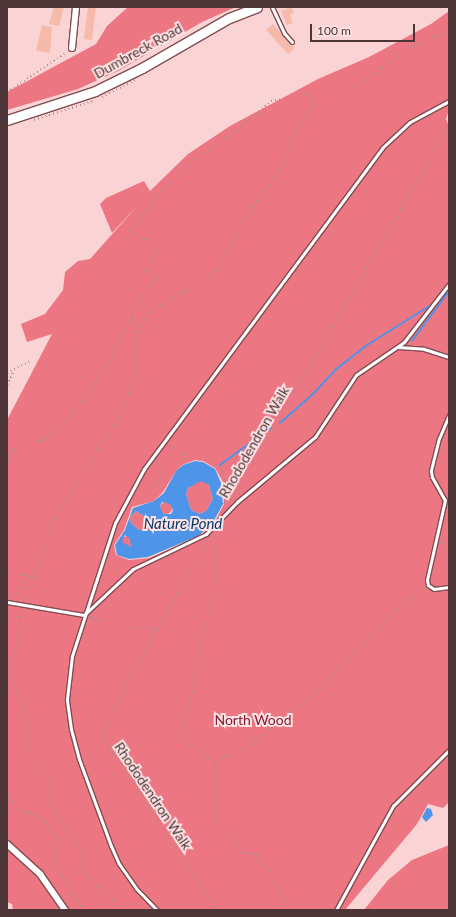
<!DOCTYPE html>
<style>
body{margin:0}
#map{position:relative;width:456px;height:917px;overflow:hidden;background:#fad3d5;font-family:Lato,sans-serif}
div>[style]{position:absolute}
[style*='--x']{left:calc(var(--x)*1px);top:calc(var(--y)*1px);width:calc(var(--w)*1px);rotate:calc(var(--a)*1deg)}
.forest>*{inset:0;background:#ed7683}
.round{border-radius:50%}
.water>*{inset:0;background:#4e94e9}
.stream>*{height:2px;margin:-1px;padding:0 1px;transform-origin:1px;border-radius:1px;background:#4e94e9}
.building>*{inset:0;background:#f6baab}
.path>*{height:1.5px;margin-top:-0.75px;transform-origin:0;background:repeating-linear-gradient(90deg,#ad8c8e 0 1px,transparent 0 4px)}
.roads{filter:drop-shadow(1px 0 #824c51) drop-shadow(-1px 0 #824c51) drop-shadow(0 1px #824c51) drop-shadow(0 -1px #824c51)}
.service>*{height:3px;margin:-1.5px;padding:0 1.5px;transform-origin:1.5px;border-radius:1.5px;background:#fff}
.minor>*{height:6px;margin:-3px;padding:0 3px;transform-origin:3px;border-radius:3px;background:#fff}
.secondary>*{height:9px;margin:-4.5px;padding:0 4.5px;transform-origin:4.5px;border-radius:4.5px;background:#fff}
span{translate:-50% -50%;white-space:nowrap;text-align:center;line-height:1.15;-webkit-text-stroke:4px #ffe4e5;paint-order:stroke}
.street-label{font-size:14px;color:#4d3436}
.park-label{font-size:14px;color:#851a31}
.water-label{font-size:15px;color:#04376c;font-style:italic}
.frame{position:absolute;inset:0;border:8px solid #4d3436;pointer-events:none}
.scale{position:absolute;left:310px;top:24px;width:105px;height:18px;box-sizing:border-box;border:2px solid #4d3436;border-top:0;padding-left:5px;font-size:12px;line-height:14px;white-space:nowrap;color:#4d3436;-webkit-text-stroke:3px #ffe4e5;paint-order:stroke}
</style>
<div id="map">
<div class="forest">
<i style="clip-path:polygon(128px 7px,236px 7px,202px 22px,118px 71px,78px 89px,7px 110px,7px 92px,96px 44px,107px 26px)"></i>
<i style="clip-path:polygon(evenodd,449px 11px,449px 110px,446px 119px,449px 126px,449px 802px,443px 808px,428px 804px,417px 824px,345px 910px,13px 910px,12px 904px,7px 902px,7px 420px,52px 334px,27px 342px,21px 324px,45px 314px,63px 290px,65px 272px,78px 261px,90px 259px,139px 204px,112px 233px,100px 204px,106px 198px,144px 181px,150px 191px,188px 154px,230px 126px,318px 79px,369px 57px,431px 24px,449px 11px,195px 460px,203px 461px,215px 468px,223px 482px,224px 504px,213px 525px,198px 537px,149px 558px,129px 560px,116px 555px,114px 545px,124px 530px,132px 507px,154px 501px,163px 492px,176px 471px,182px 465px,195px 460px)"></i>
<i style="clip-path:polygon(201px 480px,209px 485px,213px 499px,206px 511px,200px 514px,191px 510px,186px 494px,188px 488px)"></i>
<i class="round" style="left:160px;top:502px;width:12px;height:12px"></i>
<i style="clip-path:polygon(136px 511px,149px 519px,151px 526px,149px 530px,139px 530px,131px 523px,130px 517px)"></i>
<i class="round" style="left:121.5px;top:535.5px;width:11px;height:11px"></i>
<i style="clip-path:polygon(449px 845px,449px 910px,364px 910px,388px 880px,412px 860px)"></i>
</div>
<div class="water">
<i style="clip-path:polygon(evenodd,195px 461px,203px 462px,215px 469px,221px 483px,223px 504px,212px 524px,198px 536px,148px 557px,129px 559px,117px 555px,115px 545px,125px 530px,133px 508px,154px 501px,164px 493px,176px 471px,183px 465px,195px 461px,201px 481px,209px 485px,213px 499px,206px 511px,200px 514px,191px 510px,186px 494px,188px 488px,201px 481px,195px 461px,162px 502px,170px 504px,173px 510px,171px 514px,164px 514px,162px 512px,160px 506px,162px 502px,195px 461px,136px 511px,149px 519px,151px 526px,149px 530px,139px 530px,131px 523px,130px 517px,136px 511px,195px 461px,125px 535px,130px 539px,131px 547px,122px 542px,125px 535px)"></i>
<i style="clip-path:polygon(427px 808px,431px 809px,433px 815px,426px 822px,422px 817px)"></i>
</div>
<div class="stream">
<i style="--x:412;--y:341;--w:62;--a:-53.5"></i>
<i style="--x:280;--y:423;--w:44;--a:-41.3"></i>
<i style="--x:313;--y:394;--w:33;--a:-47"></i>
<i style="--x:335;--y:370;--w:37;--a:-38"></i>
<i style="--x:364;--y:347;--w:79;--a:-32.1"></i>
<i style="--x:220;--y:465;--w:63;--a:-36"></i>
</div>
<div class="building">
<i style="clip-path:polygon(54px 7px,64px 7px,59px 26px,49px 24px)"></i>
<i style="clip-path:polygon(88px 7px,96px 7px,92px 40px,84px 39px)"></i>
<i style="clip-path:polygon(291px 7px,294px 13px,290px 15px,293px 23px,287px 25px,281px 11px)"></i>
<i style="clip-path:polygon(273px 24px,295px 48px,288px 54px,266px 30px)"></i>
<i style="clip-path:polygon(42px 25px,52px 27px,50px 53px,36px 51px)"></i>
</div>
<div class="path">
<i style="--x:7;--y:92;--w:72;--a:-33.7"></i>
<i style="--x:309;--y:94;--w:48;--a:-8.5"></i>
<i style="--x:356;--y:87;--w:63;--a:-36"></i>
<i style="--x:407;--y:50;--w:47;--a:-25.5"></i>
<i style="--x:102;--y:97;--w:38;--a:-27"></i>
<i style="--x:34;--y:120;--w:62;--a:-17.9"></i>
<i style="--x:131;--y:315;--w:18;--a:68"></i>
<i style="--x:7;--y:373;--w:27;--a:-27"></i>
<i style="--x:7;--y:385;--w:14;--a:-65"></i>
<i style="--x:167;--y:444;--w:21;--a:31"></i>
<i style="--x:185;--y:455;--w:22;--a:5"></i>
<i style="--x:207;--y:457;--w:18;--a:38"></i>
<i style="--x:221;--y:468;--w:25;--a:74"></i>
<i style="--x:228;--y:492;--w:18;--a:106"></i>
<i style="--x:7;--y:464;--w:19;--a:-65"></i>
<i style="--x:15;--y:447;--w:30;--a:-14"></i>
<i style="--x:44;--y:440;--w:26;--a:-40"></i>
<i style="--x:64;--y:423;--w:41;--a:-50.9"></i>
<i style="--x:90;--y:391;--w:44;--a:-57"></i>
<i style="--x:114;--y:354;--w:71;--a:-64.2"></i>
<i style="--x:145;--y:290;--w:17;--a:-45"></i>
<i style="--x:157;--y:278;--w:14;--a:-150"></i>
<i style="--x:145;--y:271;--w:31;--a:-61"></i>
<i style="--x:160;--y:244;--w:20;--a:-165"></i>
<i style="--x:141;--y:239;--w:14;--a:-144"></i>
<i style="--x:130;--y:231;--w:47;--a:-51.9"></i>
<i style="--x:159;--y:194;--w:45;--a:-45"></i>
<i style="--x:191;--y:162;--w:45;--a:-34"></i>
<i style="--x:228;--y:137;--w:56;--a:-39.9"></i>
<i style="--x:271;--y:101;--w:39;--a:-10"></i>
<i style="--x:309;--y:94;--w:11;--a:68"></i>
<i style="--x:313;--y:104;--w:41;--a:119.1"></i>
<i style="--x:293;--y:140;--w:23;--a:110"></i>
<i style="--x:285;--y:162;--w:62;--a:125.2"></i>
<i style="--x:249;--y:213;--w:66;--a:118.9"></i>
<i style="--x:217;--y:271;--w:23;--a:137"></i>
<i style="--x:200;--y:287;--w:23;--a:160"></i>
<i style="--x:178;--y:295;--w:34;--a:148"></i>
<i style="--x:149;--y:313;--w:22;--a:120"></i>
<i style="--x:138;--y:332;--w:18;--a:99"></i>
<i style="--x:135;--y:350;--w:16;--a:83"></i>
<i style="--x:137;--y:366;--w:25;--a:106"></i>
<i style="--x:130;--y:390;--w:30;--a:111"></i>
<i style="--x:119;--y:418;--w:116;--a:123"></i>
<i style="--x:56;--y:515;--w:66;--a:108.4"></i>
<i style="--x:35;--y:578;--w:29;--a:-166"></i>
<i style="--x:139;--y:490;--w:13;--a:-9"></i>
<i style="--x:152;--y:488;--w:14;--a:-51"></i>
<i style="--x:161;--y:477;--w:6;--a:-90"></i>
<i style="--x:161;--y:471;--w:13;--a:-113"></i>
<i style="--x:231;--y:501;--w:433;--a:-59.8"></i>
<i style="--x:218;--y:528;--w:80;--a:94.3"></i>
<i style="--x:212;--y:608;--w:44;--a:107.2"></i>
<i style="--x:199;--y:650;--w:38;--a:97"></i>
<i style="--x:194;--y:688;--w:51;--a:104.9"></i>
<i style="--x:181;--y:737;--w:42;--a:36.3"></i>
<i style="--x:215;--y:762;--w:58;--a:88"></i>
<i style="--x:217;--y:820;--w:41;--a:52"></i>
<i style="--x:242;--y:852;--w:14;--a:12"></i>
<i style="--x:256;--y:855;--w:23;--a:52"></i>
<i style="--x:270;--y:873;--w:41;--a:64.1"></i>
<i style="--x:210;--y:537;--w:162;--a:119.3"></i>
<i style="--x:131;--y:678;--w:64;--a:116.2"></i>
<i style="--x:103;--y:735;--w:5;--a:79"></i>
<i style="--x:104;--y:740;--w:204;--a:56.4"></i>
<i style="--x:440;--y:543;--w:9;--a:-6"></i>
<i style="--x:10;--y:598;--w:21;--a:-43"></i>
<i style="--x:25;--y:584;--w:9;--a:-103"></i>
<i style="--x:26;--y:600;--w:24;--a:-68"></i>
<i style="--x:7;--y:613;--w:14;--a:17"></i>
<i style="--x:20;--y:617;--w:12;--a:85"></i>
<i style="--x:21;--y:629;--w:41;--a:105.4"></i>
<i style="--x:10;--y:669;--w:63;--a:72.4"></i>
<i style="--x:29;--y:729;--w:24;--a:90"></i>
<i style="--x:29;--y:753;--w:39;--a:54"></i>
<i style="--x:52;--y:785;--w:12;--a:95"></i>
<i style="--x:51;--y:797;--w:16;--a:76"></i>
<i style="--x:55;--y:813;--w:49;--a:54.1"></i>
<i style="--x:84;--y:853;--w:16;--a:97"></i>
<i style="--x:82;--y:869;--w:57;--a:46.4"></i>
<i style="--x:20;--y:617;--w:8;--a:-76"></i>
<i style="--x:90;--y:617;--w:18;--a:16"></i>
<i style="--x:107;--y:622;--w:52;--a:8.9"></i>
<i style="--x:215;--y:762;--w:36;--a:-24"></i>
<i style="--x:248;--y:747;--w:92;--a:-38.9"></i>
<i style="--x:320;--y:689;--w:105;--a:-46.2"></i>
<i style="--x:393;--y:613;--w:40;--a:-39"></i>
<i style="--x:7;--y:790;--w:20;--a:66"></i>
<i style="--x:15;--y:808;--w:21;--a:19"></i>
<i style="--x:35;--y:815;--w:13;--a:32"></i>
<i style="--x:46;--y:822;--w:21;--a:55"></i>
<i style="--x:58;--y:839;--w:27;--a:94"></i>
<i style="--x:56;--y:866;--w:10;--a:66"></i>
<i style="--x:60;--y:875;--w:6;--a:39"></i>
<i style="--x:65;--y:879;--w:12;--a:81"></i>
<i style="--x:67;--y:891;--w:9;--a:27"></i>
<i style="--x:75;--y:895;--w:17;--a:62"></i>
</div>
<div class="roads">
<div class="service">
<i style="--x:272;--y:7;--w:29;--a:65"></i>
<i style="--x:284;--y:33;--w:12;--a:48"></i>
<i style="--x:398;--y:347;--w:26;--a:4"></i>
<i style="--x:424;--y:349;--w:26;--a:18"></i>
<i style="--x:449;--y:415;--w:25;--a:113"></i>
<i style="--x:439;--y:438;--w:34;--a:104"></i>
<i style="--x:431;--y:471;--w:6;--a:81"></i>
<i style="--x:432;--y:477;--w:26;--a:61"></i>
<i style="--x:445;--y:500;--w:82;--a:102.7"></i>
<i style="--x:427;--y:580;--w:5;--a:79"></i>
<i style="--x:428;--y:585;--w:7;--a:34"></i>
<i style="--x:434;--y:589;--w:15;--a:-8"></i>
<i style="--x:7;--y:602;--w:78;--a:9.6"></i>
<i style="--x:84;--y:615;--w:67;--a:-43.2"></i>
<i style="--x:133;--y:569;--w:81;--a:-25.6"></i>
<i style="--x:206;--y:534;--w:45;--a:-45.9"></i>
<i style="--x:237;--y:502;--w:102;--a:-39.8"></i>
<i style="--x:315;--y:437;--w:74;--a:-56.5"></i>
<i style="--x:356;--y:375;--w:58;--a:-34.5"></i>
<i style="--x:404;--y:342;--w:73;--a:-52.2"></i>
<i style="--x:157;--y:910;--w:30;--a:-134"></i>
<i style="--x:136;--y:888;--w:29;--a:-125"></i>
<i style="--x:119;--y:864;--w:20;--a:-114"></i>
<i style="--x:111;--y:846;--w:93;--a:-110.2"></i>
<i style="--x:79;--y:759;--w:31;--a:-105"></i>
<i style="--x:71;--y:729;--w:30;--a:-98"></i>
<i style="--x:67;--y:699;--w:43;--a:-83.4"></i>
<i style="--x:72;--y:656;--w:140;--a:-72.1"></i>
<i style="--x:115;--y:523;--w:61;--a:-61.8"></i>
<i style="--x:144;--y:469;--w:400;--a:-53.4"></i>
<i style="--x:382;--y:148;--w:38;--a:-43"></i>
<i style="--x:410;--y:122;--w:44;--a:-28.3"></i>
<i style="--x:336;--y:910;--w:119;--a:-61.3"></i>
<i style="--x:393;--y:806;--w:79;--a:-45"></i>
</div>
<div class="minor">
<i style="--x:72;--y:48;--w:41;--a:-84.4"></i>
<i style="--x:7;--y:844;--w:45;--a:42.3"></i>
<i style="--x:40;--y:874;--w:44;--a:55.2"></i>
</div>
<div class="secondary">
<i style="--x:7;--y:120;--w:93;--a:-18.2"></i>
<i style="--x:95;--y:91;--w:52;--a:-26.1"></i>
<i style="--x:142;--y:68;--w:100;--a:-29.9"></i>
<i style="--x:229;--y:18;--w:30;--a:-21"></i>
</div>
</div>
<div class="street-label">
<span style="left:138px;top:51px;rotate:-29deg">Dumbreck Road</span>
<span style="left:254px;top:442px;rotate:-60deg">Rhododendron Walk</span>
<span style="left:153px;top:796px;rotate:56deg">Rhododendron Walk</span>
</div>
<div class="park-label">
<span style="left:253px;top:720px">North Wood</span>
</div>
<div class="water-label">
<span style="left:183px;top:524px">Nature Pond</span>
</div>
<div class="frame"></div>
<div class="scale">100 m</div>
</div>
